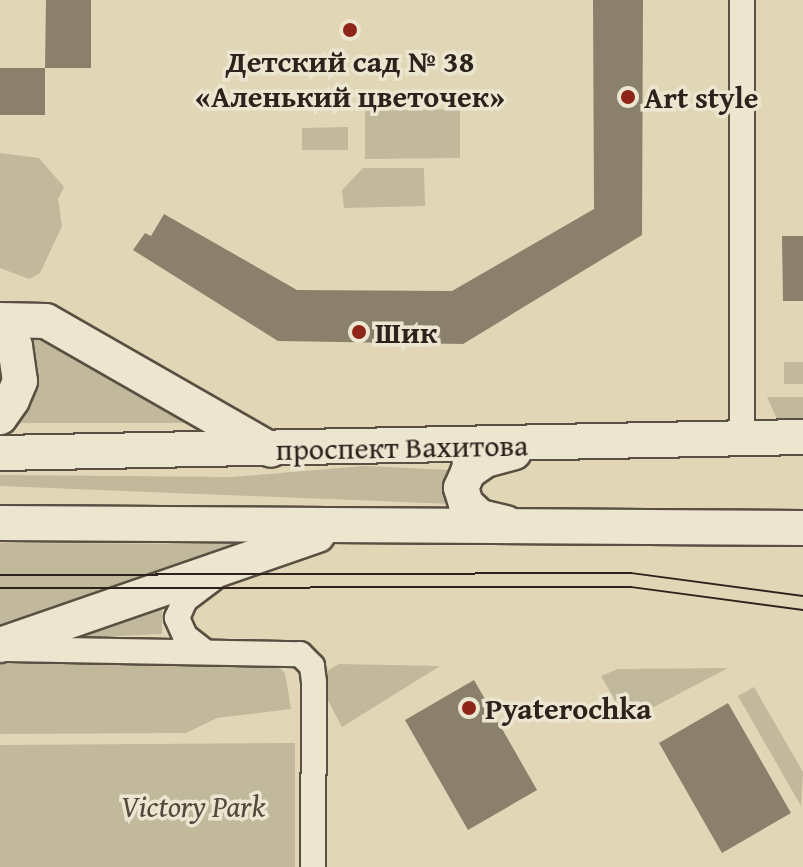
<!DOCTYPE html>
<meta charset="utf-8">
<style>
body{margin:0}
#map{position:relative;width:803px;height:867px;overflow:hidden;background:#e1d7b6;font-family:"Gentium Book Plus",serif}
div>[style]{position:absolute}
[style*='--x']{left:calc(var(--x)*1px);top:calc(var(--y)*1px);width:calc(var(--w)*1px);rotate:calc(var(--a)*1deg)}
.green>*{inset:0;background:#c2b89c}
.building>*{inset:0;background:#8b806c}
.roads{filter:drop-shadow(2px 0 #5a4f42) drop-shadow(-2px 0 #5a4f42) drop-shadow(0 2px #5a4f42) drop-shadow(0 -2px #5a4f42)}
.street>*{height:24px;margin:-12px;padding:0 12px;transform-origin:12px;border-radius:12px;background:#ece5d0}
.secondary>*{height:34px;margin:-17px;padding:0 17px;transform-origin:17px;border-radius:17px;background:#ece5d0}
.tram>*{height:2px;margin:-1px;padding:0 1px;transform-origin:1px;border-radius:1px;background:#2d221c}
.dots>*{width:22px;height:22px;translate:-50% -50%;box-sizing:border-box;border:4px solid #ece5d0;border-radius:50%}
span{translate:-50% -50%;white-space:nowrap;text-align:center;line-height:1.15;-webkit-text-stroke:7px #ece5d0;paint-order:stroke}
.poi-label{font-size:30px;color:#2d221c;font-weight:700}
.left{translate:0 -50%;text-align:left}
.street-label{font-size:30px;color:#2d221c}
.park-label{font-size:30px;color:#52483c;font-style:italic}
</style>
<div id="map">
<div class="green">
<i style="clip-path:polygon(460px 109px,460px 158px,365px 159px,365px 111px)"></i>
<i style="clip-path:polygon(348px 127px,348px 150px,302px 150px,302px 128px)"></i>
<i style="clip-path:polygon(0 153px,39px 158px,64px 187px,58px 199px,62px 226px,40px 273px,29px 279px,0 268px)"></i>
<i style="clip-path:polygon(363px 168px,424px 168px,425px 206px,344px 208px,342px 190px)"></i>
<i style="clip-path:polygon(31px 333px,38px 334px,194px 423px,14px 423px,35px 373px)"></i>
<i style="clip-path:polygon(784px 362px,803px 362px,803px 384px,784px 384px)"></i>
<i style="clip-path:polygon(767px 397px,803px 397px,803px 425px,791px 425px,777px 419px)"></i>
<i style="clip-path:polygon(364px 466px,452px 470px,452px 504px,0 486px,0 475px,232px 477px)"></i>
<i style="clip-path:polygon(0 543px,252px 544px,0 627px)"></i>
<i style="clip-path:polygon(162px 603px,162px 634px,56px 639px)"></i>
<i style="clip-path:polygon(272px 660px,285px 673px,291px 709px,217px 718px,186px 733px,0 734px,0 664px)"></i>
<i style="clip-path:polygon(339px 664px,440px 666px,342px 727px,324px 693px,324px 673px)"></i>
<i style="clip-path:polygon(728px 668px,627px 721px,601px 676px,618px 669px)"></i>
<i style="clip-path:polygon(754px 687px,803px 772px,801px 806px,738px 696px)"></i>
<i style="clip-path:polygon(295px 743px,295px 867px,0 867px,0 745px)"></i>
</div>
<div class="building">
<i style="clip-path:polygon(46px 0,91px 0,91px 68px,45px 68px)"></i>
<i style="clip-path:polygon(593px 0,643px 0,642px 235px,463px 344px,278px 341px,133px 250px,145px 233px,151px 236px,164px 214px,297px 290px,452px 291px,594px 209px)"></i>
<i style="clip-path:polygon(0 68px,45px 68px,45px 115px,0 115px)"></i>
<i style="clip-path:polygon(782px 236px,803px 236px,803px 301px,783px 301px)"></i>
<i style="clip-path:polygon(474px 680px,537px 790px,468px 830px,405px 720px)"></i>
<i style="clip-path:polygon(728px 703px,791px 813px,722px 853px,659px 743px)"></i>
</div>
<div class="roads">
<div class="street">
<i style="--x:742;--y:0;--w:437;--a:90"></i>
<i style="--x:6;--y:649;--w:294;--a:1"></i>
<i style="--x:300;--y:654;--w:17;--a:45"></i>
<i style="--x:312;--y:666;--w:16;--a:83"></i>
<i style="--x:314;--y:682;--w:185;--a:90.3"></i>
<i style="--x:204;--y:651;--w:24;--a:-142"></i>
<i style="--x:185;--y:636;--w:20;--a:-114"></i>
<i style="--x:177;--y:618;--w:20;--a:-66"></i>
<i style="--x:185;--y:600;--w:34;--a:-37"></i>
</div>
<div class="secondary">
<i style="--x:0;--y:320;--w:46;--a:1.2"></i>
<i style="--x:46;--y:321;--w:259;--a:29.8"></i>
<i style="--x:0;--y:330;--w:22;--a:47"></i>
<i style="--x:15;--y:346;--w:35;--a:82"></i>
<i style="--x:20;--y:381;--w:21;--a:113"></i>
<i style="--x:12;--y:400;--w:21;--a:125"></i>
<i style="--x:0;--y:453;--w:803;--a:-1.14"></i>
<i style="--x:0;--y:523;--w:803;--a:0.36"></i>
<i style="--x:506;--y:523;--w:27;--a:-167"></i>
<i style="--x:480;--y:517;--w:19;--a:-137"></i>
<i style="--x:466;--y:504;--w:17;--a:-107"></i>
<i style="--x:461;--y:488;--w:17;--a:-66"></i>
<i style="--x:468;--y:472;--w:21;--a:-35"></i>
<i style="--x:485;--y:460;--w:30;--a:-15"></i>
<i style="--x:0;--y:645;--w:336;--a:-19.1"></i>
</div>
</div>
<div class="tram">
<i style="--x:0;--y:575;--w:631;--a:-0.18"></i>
<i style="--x:631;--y:573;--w:174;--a:7.6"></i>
<i style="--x:0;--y:588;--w:631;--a:-0.09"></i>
<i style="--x:631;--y:587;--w:174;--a:7.6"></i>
</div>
<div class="dots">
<i style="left:350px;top:30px;background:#8f2418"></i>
<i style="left:628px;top:97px;background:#8f2418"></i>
<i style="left:359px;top:332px;background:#8f2418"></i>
<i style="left:469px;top:708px;background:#8f2418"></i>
</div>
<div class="poi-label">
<span style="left:350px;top:78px">Детский сад № 38<br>«Аленький цветочек»</span>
<span class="left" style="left:644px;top:97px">Art style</span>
<span class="left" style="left:375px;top:332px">Шик</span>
<span class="left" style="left:485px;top:708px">Pyaterochka</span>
</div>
<div class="street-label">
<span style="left:402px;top:447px;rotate:-1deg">проспект Вахитова</span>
</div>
<div class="park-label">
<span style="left:193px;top:806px">Victory Park</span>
</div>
</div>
